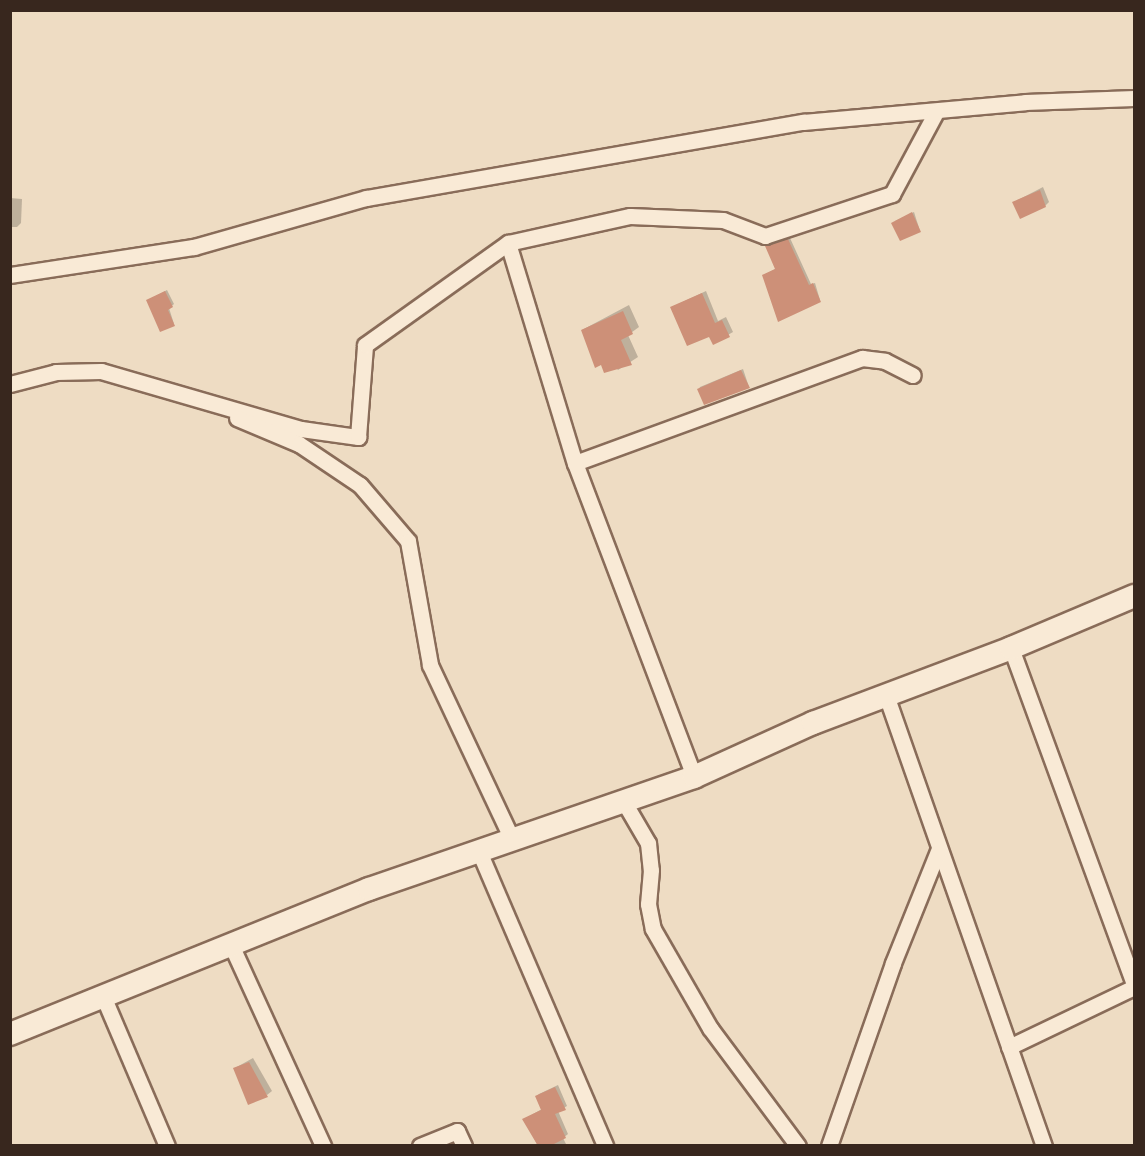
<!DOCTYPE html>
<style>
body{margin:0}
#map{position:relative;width:1145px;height:1156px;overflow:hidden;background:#eedcc3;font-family:"Times New Roman",serif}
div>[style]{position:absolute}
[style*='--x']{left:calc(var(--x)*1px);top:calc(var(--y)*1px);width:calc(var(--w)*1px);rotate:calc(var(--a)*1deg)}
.shadow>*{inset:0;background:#0003}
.building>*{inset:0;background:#cd9078}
.roads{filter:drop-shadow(2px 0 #896c59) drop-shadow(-2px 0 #896c59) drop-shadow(0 2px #896c59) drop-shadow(0 -2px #896c59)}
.street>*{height:15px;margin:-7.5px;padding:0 7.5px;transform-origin:7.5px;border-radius:7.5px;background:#f9ead6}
.secondary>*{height:22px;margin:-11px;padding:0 11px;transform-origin:11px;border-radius:11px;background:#f9ead6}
span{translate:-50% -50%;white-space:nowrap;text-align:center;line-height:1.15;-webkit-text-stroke:6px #f6e7d2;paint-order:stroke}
.frame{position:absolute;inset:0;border:12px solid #38271e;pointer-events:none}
</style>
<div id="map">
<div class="shadow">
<i style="clip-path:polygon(1043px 187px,1049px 202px,1045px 206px,1014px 202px)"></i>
<i style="clip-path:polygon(10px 198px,22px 199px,21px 223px,17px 227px,10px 227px)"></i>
<i style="clip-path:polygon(914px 212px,920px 231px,895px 221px)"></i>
<i style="clip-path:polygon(790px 238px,811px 284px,815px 283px,820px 300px,764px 275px,777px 268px,767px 246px)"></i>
<i style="clip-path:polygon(167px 290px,174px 304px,169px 308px,174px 324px,150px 299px)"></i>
<i style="clip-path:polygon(706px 291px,718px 321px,726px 317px,733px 332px,714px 343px,710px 335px,672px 307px)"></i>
<i style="clip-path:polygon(629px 305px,639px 327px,628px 335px,638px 357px,618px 370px,582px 330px)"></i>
<i style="clip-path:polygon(743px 369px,749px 387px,699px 389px,700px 387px)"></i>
<i style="clip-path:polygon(253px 1058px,272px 1091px,267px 1095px,235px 1068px)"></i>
<i style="clip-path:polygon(558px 1085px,567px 1106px,558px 1111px,568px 1134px,563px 1138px,567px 1146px,538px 1146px,524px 1119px,542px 1109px,537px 1096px,539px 1094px)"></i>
</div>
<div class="building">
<i style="clip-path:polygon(1040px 190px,1046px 207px,1020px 219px,1012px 202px)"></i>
<i style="clip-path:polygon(912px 212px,921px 232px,900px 241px,891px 223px)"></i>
<i style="clip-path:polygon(788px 239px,809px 285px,813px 283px,821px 302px,778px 322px,762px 275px,775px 269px,765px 246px)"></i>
<i style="clip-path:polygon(165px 291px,173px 307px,168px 310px,175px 326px,160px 332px,146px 300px)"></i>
<i style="clip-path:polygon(702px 293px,715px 323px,722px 320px,730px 337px,713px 345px,709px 337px,687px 346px,670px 307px)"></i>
<i style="clip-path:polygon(623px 311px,633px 334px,621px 340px,632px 365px,604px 373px,601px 365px,595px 368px,581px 330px)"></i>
<i style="clip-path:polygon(741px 370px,750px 388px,704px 405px,697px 389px)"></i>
<i style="clip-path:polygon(249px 1062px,268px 1097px,248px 1105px,233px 1068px)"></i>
<i style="clip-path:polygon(555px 1087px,566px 1110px,555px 1114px,566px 1138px,550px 1146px,538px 1146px,522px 1119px,541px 1110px,535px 1096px)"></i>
</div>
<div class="roads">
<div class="street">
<i style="--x:508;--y:243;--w:230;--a:73.1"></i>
<i style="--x:575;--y:463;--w:336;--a:69.2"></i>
<i style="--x:10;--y:275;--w:186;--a:-8.7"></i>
<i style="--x:194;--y:247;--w:179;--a:-15.9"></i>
<i style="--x:366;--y:198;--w:444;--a:-9.9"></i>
<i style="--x:803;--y:122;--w:223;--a:-5.1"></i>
<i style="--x:1025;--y:102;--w:109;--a:-2.1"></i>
<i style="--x:10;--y:384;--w:48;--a:-14.6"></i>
<i style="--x:56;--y:372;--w:45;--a:-1.3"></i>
<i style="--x:101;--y:371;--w:208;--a:16.2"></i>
<i style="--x:301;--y:429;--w:58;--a:8"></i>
<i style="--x:358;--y:437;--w:92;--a:-85.6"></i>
<i style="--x:365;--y:345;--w:176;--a:-35.5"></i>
<i style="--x:508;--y:243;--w:125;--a:-12.5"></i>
<i style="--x:630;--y:216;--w:93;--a:2.5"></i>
<i style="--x:723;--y:220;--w:45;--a:20.9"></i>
<i style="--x:765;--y:236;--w:134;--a:-18.3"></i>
<i style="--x:892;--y:194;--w:93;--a:-61.8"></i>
<i style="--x:237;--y:418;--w:67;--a:22.8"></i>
<i style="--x:299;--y:444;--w:73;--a:33.9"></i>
<i style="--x:360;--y:485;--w:74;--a:49.4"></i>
<i style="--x:408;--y:541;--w:126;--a:79.9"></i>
<i style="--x:430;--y:665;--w:192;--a:64.8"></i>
<i style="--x:575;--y:463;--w:306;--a:-20.1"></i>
<i style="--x:862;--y:358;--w:23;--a:7"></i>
<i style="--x:885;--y:361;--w:31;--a:27"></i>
<i style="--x:1011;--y:648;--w:358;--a:69.9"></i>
<i style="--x:886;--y:695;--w:478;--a:70.7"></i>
<i style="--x:624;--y:802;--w:48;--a:59.7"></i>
<i style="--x:648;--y:843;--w:27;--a:84"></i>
<i style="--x:651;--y:870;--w:34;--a:95"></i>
<i style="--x:648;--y:904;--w:25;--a:79"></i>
<i style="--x:653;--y:929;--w:114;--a:60.1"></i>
<i style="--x:710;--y:1028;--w:147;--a:53.3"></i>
<i style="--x:478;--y:849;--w:323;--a:66.8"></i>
<i style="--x:232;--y:947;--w:219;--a:65.4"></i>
<i style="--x:103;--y:996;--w:163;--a:66.9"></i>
<i style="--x:1009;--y:1047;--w:139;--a:-25.6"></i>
<i style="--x:420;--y:1146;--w:40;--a:-22"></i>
<i style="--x:457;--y:1131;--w:17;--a:65"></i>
<i style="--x:829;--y:1146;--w:194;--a:-70.7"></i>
<i style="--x:893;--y:963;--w:121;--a:-68.1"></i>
</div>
<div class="secondary">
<i style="--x:10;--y:1034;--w:387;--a:-22"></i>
<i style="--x:369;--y:889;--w:344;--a:-19"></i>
<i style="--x:694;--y:777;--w:131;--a:-24.4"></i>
<i style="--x:813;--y:723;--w:212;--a:-20.7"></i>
<i style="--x:1011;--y:648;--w:134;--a:-22.9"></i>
</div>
</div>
<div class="frame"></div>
</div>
